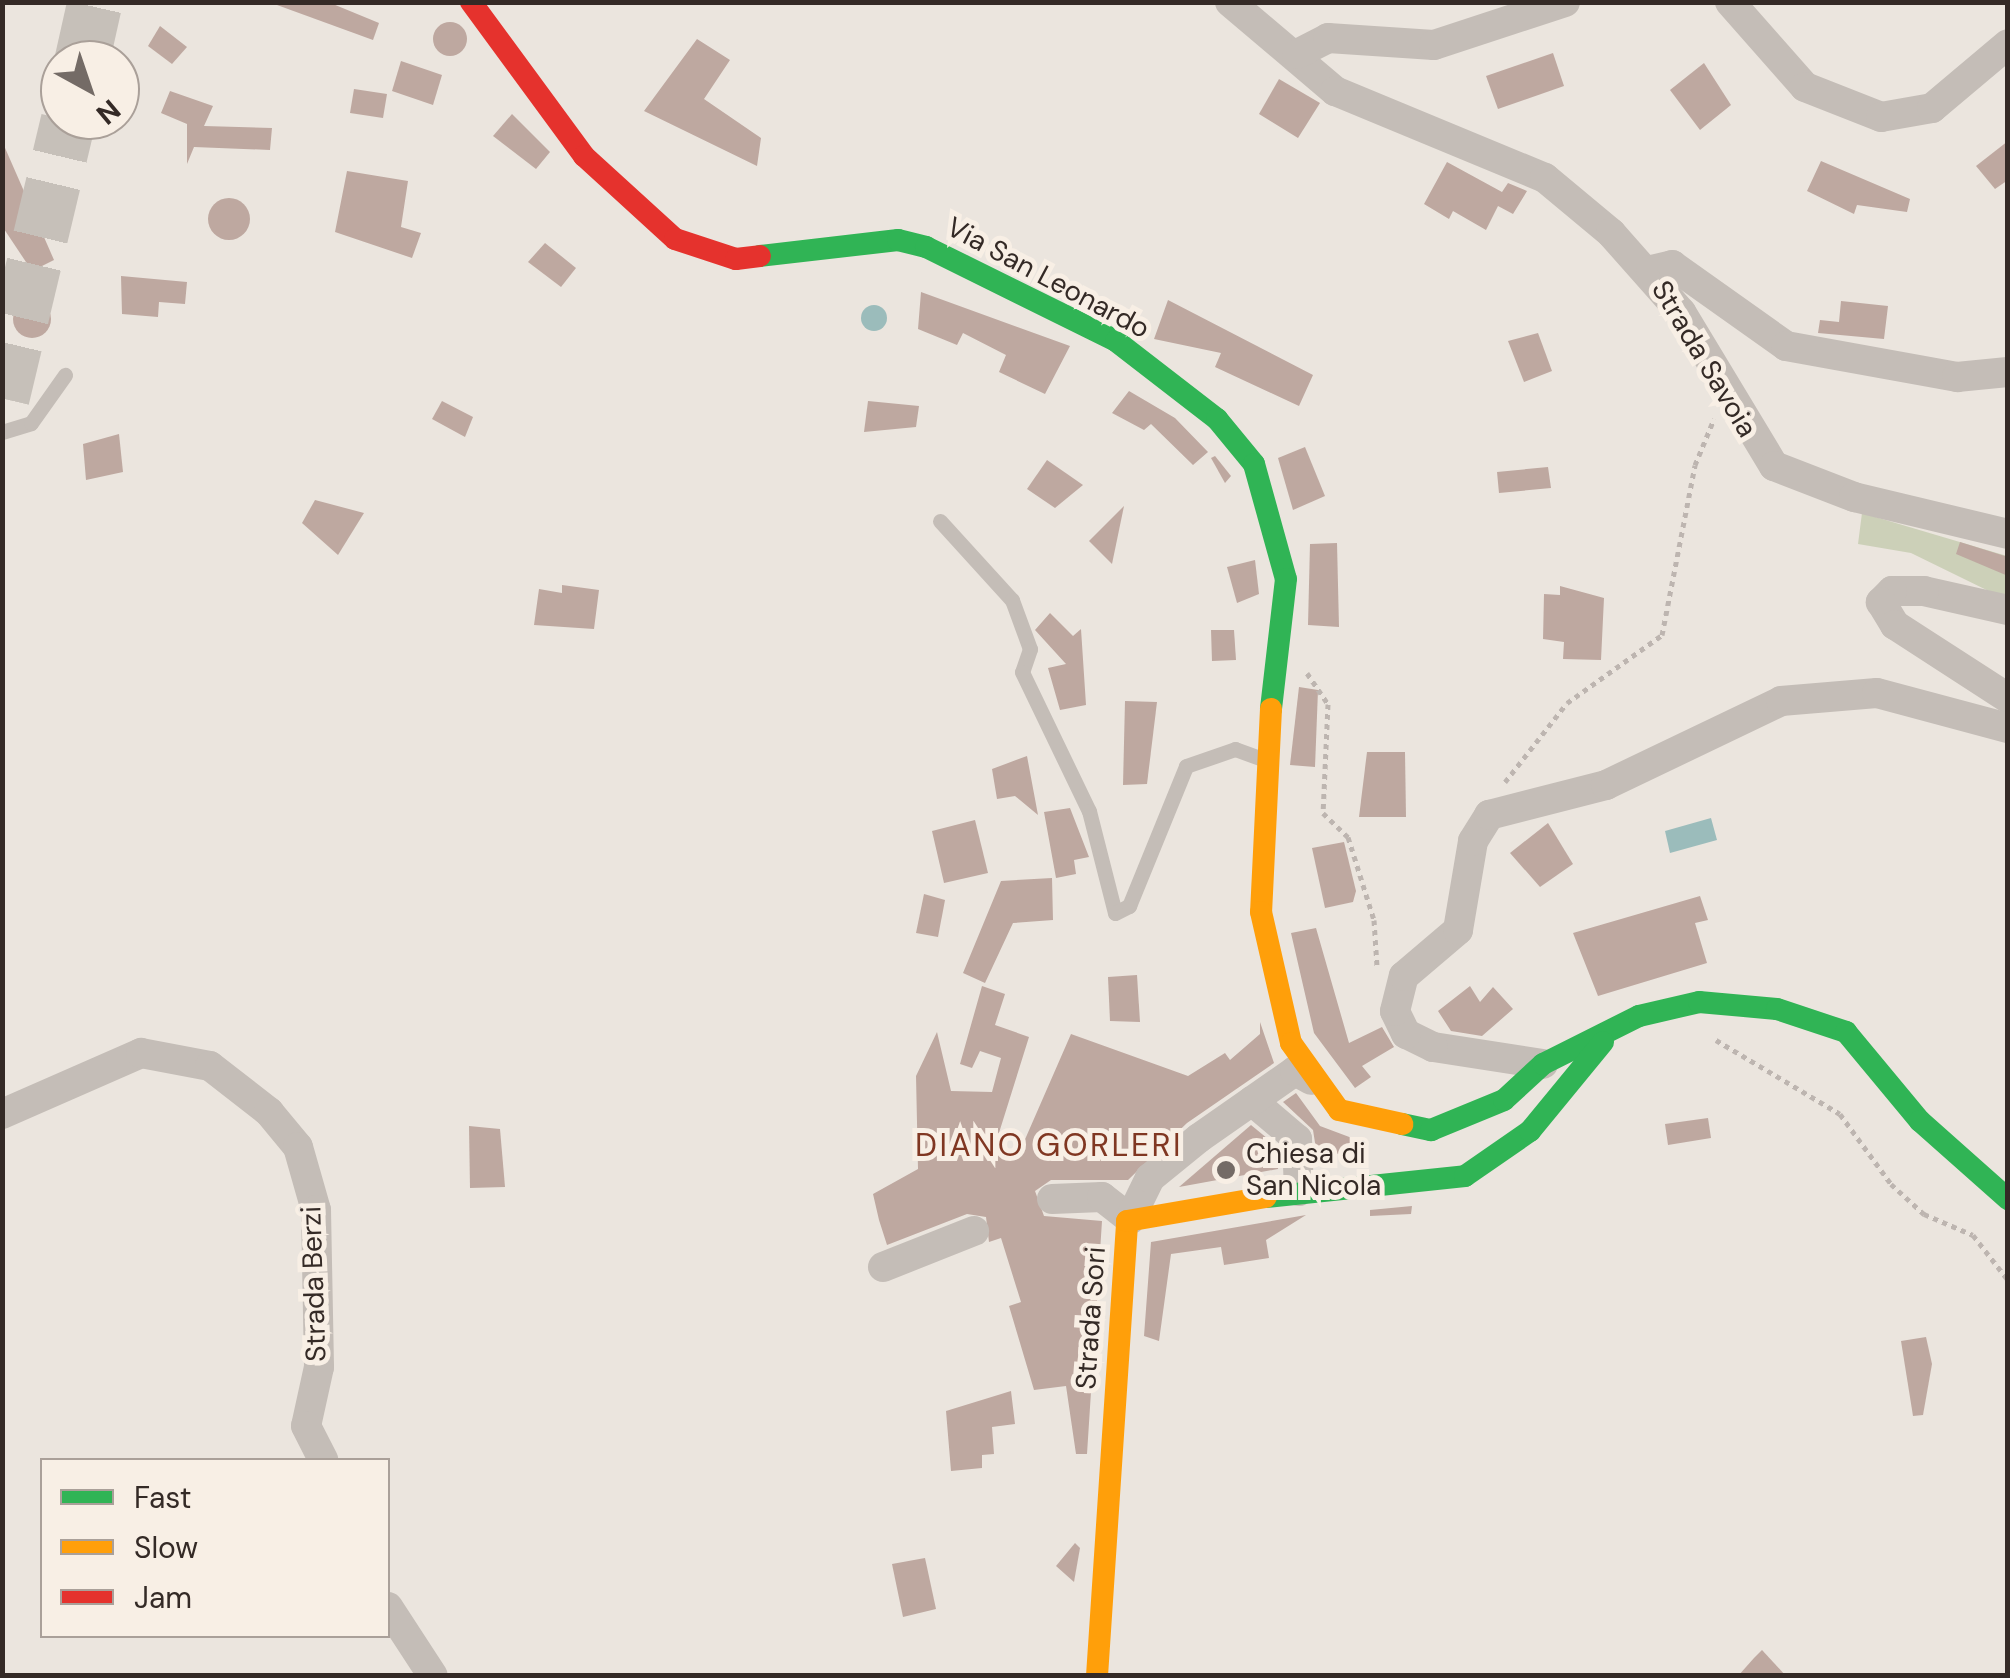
<!DOCTYPE html>
<style>
body{margin:0}
#map{position:relative;width:2010px;height:1678px;overflow:hidden;background:#ebe5de;font-family:"DM Sans",sans-serif}
div>[style]{position:absolute}
[style*='--x']{left:calc(var(--x)*1px);top:calc(var(--y)*1px);width:calc(var(--w)*1px);rotate:calc(var(--a)*1deg)}
.green>*{inset:0;background:#ccd0b8}
.water>*{inset:0;background:#9bbcbb}
.round{border-radius:50%}
.building>*{inset:0;background:#bea8a0}
.highway-tunnel>*{height:55px;margin-top:-27.5px;transform-origin:0;background:repeating-linear-gradient(90deg,#c6c0b9 0 55px,transparent 0 83px)}
.path>*{height:5px;margin-top:-2.5px;transform-origin:0;background:repeating-linear-gradient(90deg,#bdb5b0 0 5px,transparent 0 10px)}
.lane>*{height:15px;margin:-7.5px;padding:0 7.5px;transform-origin:7.5px;border-radius:7.5px;background:#c4bdb7}
.street>*{height:30px;margin:-15px;padding:0 15px;transform-origin:15px;border-radius:15px;background:#c4bdb7}
.fast>*{height:22px;margin:-11px;padding:0 11px;transform-origin:11px;border-radius:11px;background:#30b455}
.slow>*{height:22px;margin:-11px;padding:0 11px;transform-origin:11px;border-radius:11px;background:#ff9f0a}
.jam>*{height:22px;margin:-11px;padding:0 11px;transform-origin:11px;border-radius:11px;background:#e5322d}
.dots>*{width:28px;height:28px;translate:-50% -50%;box-sizing:border-box;border:5px solid #f8efe5;border-radius:50%}
span{translate:-50% -50%;white-space:nowrap;text-align:center;line-height:1.15;-webkit-text-stroke:10px #f8efe5;paint-order:stroke}
.street-label{font-size:28px;color:#342a26}
.poi-label{font-size:28px;color:#342a26}
.left{translate:0 -50%;text-align:left}
.quarter-label{font-size:32px;color:#803722;letter-spacing:2.5px}
.frame{position:absolute;inset:0;border:5px solid #342a26;pointer-events:none}
.legend{position:absolute;left:40px;top:1458px;width:350px;height:180px;box-sizing:border-box;background:#f8efe5;border:2px solid #aaa099;margin:0;padding:12px 18px;list-style:none;font-size:30px;color:#342a26}
.legend li{display:flex;align-items:center;gap:20px;height:50px}
.legend b{width:50px;border:2px solid #aaa099}
.north{position:absolute;left:40px;top:40px;width:100px;height:100px;box-sizing:border-box;background:#f8efe5;border:2px solid #aaa099;border-radius:50%;rotate:140deg;font-size:28px;font-weight:700;line-height:40px;text-align:center;color:#342a26}
.north::after{content:'';display:block;margin:auto;width:35px;height:45px;background:#746b66;clip-path:polygon(50% 0,100% 100%,50% 72%,0 100%)}
</style>
<div id="map">
<div class="green">
<i style="clip-path:polygon(1862px 513px,2007px 556px,2007px 600px,1911px 553px,1858px 544px)"></i>
</div>
<div class="water">
<i class="round" style="left:861px;top:305px;width:26px;height:26px"></i>
<i style="clip-path:polygon(1711px 818px,1717px 840px,1670px 853px,1665px 831px)"></i>
</div>
<div class="building">
<i style="clip-path:polygon(328px 2px,379px 23px,373px 40px,277px 5px)"></i>
<i class="round" style="left:433px;top:22px;width:34px;height:34px"></i>
<i style="clip-path:polygon(160px 26px,187px 47px,172px 64px,148px 46px)"></i>
<i style="clip-path:polygon(697px 39px,730px 60px,704px 99px,761px 138px,757px 166px,644px 111px)"></i>
<i style="clip-path:polygon(1553px 53px,1564px 86px,1498px 109px,1486px 76px)"></i>
<i style="clip-path:polygon(401px 61px,442px 75px,433px 105px,392px 91px)"></i>
<i style="clip-path:polygon(1704px 63px,1731px 105px,1700px 130px,1670px 90px)"></i>
<i style="clip-path:polygon(1279px 79px,1320px 103px,1298px 138px,1259px 114px)"></i>
<i style="clip-path:polygon(354px 89px,387px 94px,383px 118px,350px 113px)"></i>
<i style="clip-path:polygon(170px 91px,213px 106px,204px 126px,272px 128px,270px 150px,194px 147px,187px 164px,187px 124px,161px 113px)"></i>
<i style="clip-path:polygon(512px 114px,550px 152px,536px 169px,493px 136px)"></i>
<i style="clip-path:polygon(2px 141px,54px 260px,32px 271px,2px 226px)"></i>
<i style="clip-path:polygon(2008px 141px,2008px 180px,1995px 189px,1976px 166px)"></i>
<i style="clip-path:polygon(1821px 161px,1910px 199px,1907px 212px,1857px 205px,1854px 214px,1807px 191px)"></i>
<i style="clip-path:polygon(1447px 162px,1502px 192px,1508px 183px,1527px 191px,1513px 214px,1498px 206px,1486px 230px,1453px 211px,1449px 219px,1424px 204px)"></i>
<i style="clip-path:polygon(347px 171px,408px 181px,401px 227px,421px 233px,412px 258px,335px 232px)"></i>
<i class="round" style="left:208px;top:198px;width:42px;height:42px"></i>
<i style="clip-path:polygon(545px 243px,576px 268px,561px 287px,528px 262px)"></i>
<i style="clip-path:polygon(121px 276px,187px 282px,185px 304px,159px 302px,158px 317px,122px 314px)"></i>
<i style="clip-path:polygon(921px 292px,1070px 346px,1045px 394px,999px 372px,1006px 355px,963px 333px,957px 345px,918px 329px)"></i>
<i style="clip-path:polygon(1168px 300px,1313px 375px,1299px 406px,1215px 367px,1221px 353px,1154px 339px)"></i>
<i class="round" style="left:13px;top:300px;width:38px;height:38px"></i>
<i style="clip-path:polygon(1841px 301px,1888px 306px,1884px 339px,1818px 333px,1820px 320px,1839px 322px)"></i>
<i style="clip-path:polygon(1538px 333px,1552px 371px,1524px 382px,1508px 341px)"></i>
<i style="clip-path:polygon(1129px 391px,1175px 418px,1208px 452px,1193px 465px,1151px 424px,1144px 430px,1112px 413px)"></i>
<i style="clip-path:polygon(442px 401px,473px 417px,465px 437px,432px 419px)"></i>
<i style="clip-path:polygon(868px 401px,919px 406px,916px 427px,864px 432px)"></i>
<i style="clip-path:polygon(119px 434px,123px 472px,86px 480px,83px 444px)"></i>
<i style="clip-path:polygon(1305px 447px,1325px 496px,1293px 510px,1278px 458px)"></i>
<i style="clip-path:polygon(1215px 456px,1231px 476px,1225px 483px,1211px 458px)"></i>
<i style="clip-path:polygon(1047px 460px,1083px 485px,1055px 508px,1027px 489px)"></i>
<i style="clip-path:polygon(1548px 467px,1551px 488px,1499px 493px,1497px 472px)"></i>
<i style="clip-path:polygon(315px 500px,364px 513px,338px 555px,302px 523px)"></i>
<i style="clip-path:polygon(1124px 506px,1112px 564px,1089px 541px)"></i>
<i style="clip-path:polygon(1960px 542px,2008px 557px,2008px 576px,1956px 554px)"></i>
<i style="clip-path:polygon(1337px 543px,1339px 627px,1308px 625px,1310px 544px)"></i>
<i style="clip-path:polygon(1255px 560px,1259px 594px,1237px 603px,1227px 567px)"></i>
<i style="clip-path:polygon(562px 585px,599px 590px,594px 629px,534px 625px,539px 589px,562px 593px)"></i>
<i style="clip-path:polygon(1560px 586px,1604px 598px,1601px 660px,1563px 659px,1564px 642px,1543px 639px,1544px 594px,1560px 595px)"></i>
<i style="clip-path:polygon(1050px 613px,1073px 636px,1081px 629px,1086px 705px,1060px 710px,1048px 668px,1066px 664px,1035px 630px)"></i>
<i style="clip-path:polygon(1211px 630px,1234px 630px,1236px 660px,1212px 661px)"></i>
<i style="clip-path:polygon(1299px 687px,1318px 690px,1315px 767px,1290px 765px)"></i>
<i style="clip-path:polygon(1125px 701px,1157px 702px,1147px 784px,1123px 785px)"></i>
<i style="clip-path:polygon(1367px 752px,1405px 752px,1406px 817px,1359px 817px)"></i>
<i style="clip-path:polygon(1027px 756px,1038px 815px,1015px 796px,997px 799px,992px 769px)"></i>
<i style="clip-path:polygon(1070px 808px,1089px 857px,1074px 860px,1076px 874px,1056px 878px,1044px 812px)"></i>
<i style="clip-path:polygon(975px 820px,988px 873px,944px 883px,932px 831px)"></i>
<i style="clip-path:polygon(1548px 823px,1573px 864px,1540px 887px,1510px 853px)"></i>
<i style="clip-path:polygon(1344px 842px,1356px 891px,1353px 902px,1325px 908px,1312px 848px)"></i>
<i style="clip-path:polygon(1052px 878px,1053px 920px,1013px 923px,985px 983px,963px 973px,1001px 881px)"></i>
<i style="clip-path:polygon(924px 894px,945px 900px,938px 937px,916px 933px)"></i>
<i style="clip-path:polygon(1700px 896px,1708px 920px,1695px 923px,1707px 963px,1598px 996px,1573px 933px)"></i>
<i style="clip-path:polygon(1316px 928px,1349px 1043px,1382px 1027px,1394px 1047px,1362px 1066px,1371px 1077px,1355px 1088px,1314px 1033px,1291px 933px)"></i>
<i style="clip-path:polygon(1137px 975px,1140px 1022px,1110px 1021px,1108px 977px)"></i>
<i style="clip-path:polygon(982px 986px,1005px 994px,995px 1025px,1029px 1037px,993px 1152px,1016px 1160px,1071px 1034px,1188px 1076px,1225px 1053px,1230px 1060px,1260px 1034px,1260px 1022px,1274px 1063px,1187px 1123px,1128px 1180px,1051px 1180px,1035px 1191px,1044px 1216px,1102px 1221px,1087px 1454px,1076px 1454px,1066px 1386px,1034px 1390px,1009px 1306px,1021px 1302px,1001px 1238px,989px 1242px,986px 1217px,967px 1214px,887px 1245px,879px 1220px,873px 1194px,918px 1169px,916px 1076px,937px 1032px,951px 1091px,992px 1092px,1001px 1058px,980px 1051px,972px 1068px,960px 1064px)"></i>
<i style="clip-path:polygon(1470px 986px,1480px 1002px,1493px 987px,1513px 1009px,1482px 1036px,1451px 1031px,1438px 1011px)"></i>
<i style="clip-path:polygon(1296px 1093px,1320px 1126px,1352px 1138px,1348px 1156px,1316px 1149px,1313px 1130px,1283px 1102px)"></i>
<i style="clip-path:polygon(1708px 1118px,1711px 1138px,1668px 1145px,1665px 1124px)"></i>
<i style="clip-path:polygon(1251px 1125px,1279px 1148px,1278px 1169px,1179px 1187px)"></i>
<i style="clip-path:polygon(469px 1126px,500px 1129px,505px 1187px,470px 1188px)"></i>
<i style="clip-path:polygon(1412px 1206px,1411px 1214px,1370px 1216px,1370px 1210px)"></i>
<i style="clip-path:polygon(1306px 1215px,1266px 1240px,1269px 1258px,1224px 1265px,1221px 1247px,1171px 1254px,1159px 1341px,1144px 1336px,1151px 1242px)"></i>
<i style="clip-path:polygon(1926px 1337px,1932px 1364px,1923px 1415px,1913px 1416px,1901px 1341px)"></i>
<i style="clip-path:polygon(1011px 1391px,1015px 1424px,992px 1427px,994px 1454px,982px 1455px,982px 1468px,951px 1471px,946px 1411px)"></i>
<i style="clip-path:polygon(1075px 1543px,1080px 1548px,1074px 1582px,1056px 1566px)"></i>
<i style="clip-path:polygon(925px 1558px,936px 1609px,903px 1617px,892px 1564px)"></i>
<i style="clip-path:polygon(1762px 1650px,1786px 1676px,1738px 1676px,1754px 1658px)"></i>
</div>
<div class="highway-tunnel">
<i style="--x:82;--y:60;--w:59;--a:-77.4"></i>
<i style="--x:2;--y:398;--w:286;--a:-76.6"></i>
</div>
<div class="path">
<i style="--x:1307;--y:673;--w:37;--a:56"></i>
<i style="--x:1328;--y:704;--w:109;--a:92.6"></i>
<i style="--x:1323;--y:813;--w:35;--a:44"></i>
<i style="--x:1348;--y:837;--w:87;--a:72.6"></i>
<i style="--x:1374;--y:920;--w:47;--a:86.3"></i>
<i style="--x:1505;--y:782;--w:100;--a:-51.9"></i>
<i style="--x:1567;--y:703;--w:117;--a:-35.6"></i>
<i style="--x:1662;--y:635;--w:173;--a:-79"></i>
<i style="--x:1695;--y:465;--w:50;--a:-67.6"></i>
<i style="--x:1716;--y:1040;--w:144;--a:30.8"></i>
<i style="--x:1840;--y:1114;--w:87;--a:53.9"></i>
<i style="--x:1891;--y:1184;--w:45;--a:42.3"></i>
<i style="--x:1924;--y:1214;--w:53;--a:23.2"></i>
<i style="--x:1973;--y:1235;--w:57;--a:52.1"></i>
</div>
<div class="lane">
<i style="--x:2;--y:432;--w:30;--a:-17"></i>
<i style="--x:31;--y:423;--w:59;--a:-54.7"></i>
<i style="--x:940;--y:521;--w:107;--a:47.7"></i>
<i style="--x:1012;--y:600;--w:52;--a:69.8"></i>
<i style="--x:1030;--y:649;--w:24;--a:109"></i>
<i style="--x:1022;--y:672;--w:154;--a:64.3"></i>
<i style="--x:1089;--y:811;--w:105;--a:75.7"></i>
<i style="--x:1115;--y:913;--w:16;--a:-27"></i>
<i style="--x:1129;--y:906;--w:151;--a:-67.8"></i>
<i style="--x:1186;--y:766;--w:52;--a:-19.1"></i>
<i style="--x:1235;--y:749;--w:30;--a:20"></i>
</div>
<div class="street">
<i style="--x:1230;--y:2;--w:138;--a:40.3"></i>
<i style="--x:1335;--y:91;--w:227;--a:22.5"></i>
<i style="--x:1545;--y:178;--w:86;--a:39.8"></i>
<i style="--x:1611;--y:233;--w:106;--a:48.5"></i>
<i style="--x:1681;--y:312;--w:180;--a:58.9"></i>
<i style="--x:1774;--y:466;--w:86;--a:21.2"></i>
<i style="--x:1854;--y:497;--w:158;--a:13.5"></i>
<i style="--x:1730;--y:2;--w:113;--a:48.6"></i>
<i style="--x:1805;--y:87;--w:82;--a:21.5"></i>
<i style="--x:1881;--y:117;--w:52;--a:-10"></i>
<i style="--x:1932;--y:108;--w:99;--a:-40.1"></i>
<i style="--x:1297;--y:54;--w:35;--a:-27"></i>
<i style="--x:1328;--y:38;--w:106;--a:3.8"></i>
<i style="--x:1434;--y:45;--w:138;--a:-18.2"></i>
<i style="--x:1651;--y:270;--w:22;--a:-13"></i>
<i style="--x:1672;--y:265;--w:140;--a:35.4"></i>
<i style="--x:1786;--y:346;--w:174;--a:10.3"></i>
<i style="--x:1957;--y:377;--w:51;--a:-5.6"></i>
<i style="--x:2008;--y:610;--w:86;--a:-167.3"></i>
<i style="--x:1924;--y:591;--w:32;--a:180"></i>
<i style="--x:1892;--y:591;--w:16;--a:135"></i>
<i style="--x:1881;--y:602;--w:27;--a:59"></i>
<i style="--x:1895;--y:625;--w:135;--a:32.9"></i>
<i style="--x:1543;--y:1064;--w:111;--a:-171.2"></i>
<i style="--x:1433;--y:1047;--w:30;--a:-154"></i>
<i style="--x:1406;--y:1034;--w:25;--a:-116"></i>
<i style="--x:1395;--y:1011;--w:36;--a:-76"></i>
<i style="--x:1404;--y:976;--w:71;--a:-40.4"></i>
<i style="--x:1458;--y:930;--w:90;--a:-80.4"></i>
<i style="--x:1473;--y:841;--w:31;--a:-58"></i>
<i style="--x:1489;--y:815;--w:121;--a:-14.4"></i>
<i style="--x:1606;--y:785;--w:194;--a:-25.6"></i>
<i style="--x:1781;--y:701;--w:96;--a:-4.8"></i>
<i style="--x:1877;--y:693;--w:136;--a:15"></i>
<i style="--x:1252;--y:1101;--w:59;--a:40.2"></i>
<i style="--x:1297;--y:1139;--w:52;--a:87.8"></i>
<i style="--x:2;--y:1114;--w:152;--a:-23.7"></i>
<i style="--x:141;--y:1053;--w:70;--a:10.7"></i>
<i style="--x:210;--y:1066;--w:75;--a:37.9"></i>
<i style="--x:269;--y:1112;--w:45;--a:50.4"></i>
<i style="--x:298;--y:1147;--w:66;--a:74.1"></i>
<i style="--x:316;--y:1210;--w:157;--a:88.9"></i>
<i style="--x:319;--y:1367;--w:60;--a:102.4"></i>
<i style="--x:306;--y:1426;--w:38;--a:63"></i>
<i style="--x:1052;--y:1199;--w:50;--a:-2.3"></i>
<i style="--x:1102;--y:1197;--w:36;--a:38"></i>
<i style="--x:1130;--y:1219;--w:46;--a:-64"></i>
<i style="--x:1150;--y:1178;--w:63;--a:-39.2"></i>
<i style="--x:1199;--y:1138;--w:117;--a:-34.9"></i>
<i style="--x:1295;--y:1071;--w:18;--a:29"></i>
<i style="--x:883;--y:1267;--w:98;--a:-21.6"></i>
<i style="--x:388;--y:1607;--w:82;--a:56.9"></i>
</div>
<div class="fast">
<i style="--x:760;--y:256;--w:139;--a:-6.6"></i>
<i style="--x:898;--y:240;--w:29;--a:14"></i>
<i style="--x:926;--y:247;--w:212;--a:26.3"></i>
<i style="--x:1116;--y:341;--w:128;--a:37.7"></i>
<i style="--x:1217;--y:419;--w:58;--a:50.6"></i>
<i style="--x:1254;--y:464;--w:119;--a:74.5"></i>
<i style="--x:1286;--y:579;--w:131;--a:96.6"></i>
<i style="--x:1402;--y:1124;--w:30;--a:12"></i>
<i style="--x:1431;--y:1130;--w:79;--a:-22.3"></i>
<i style="--x:1504;--y:1100;--w:53;--a:-42.7"></i>
<i style="--x:1543;--y:1064;--w:107;--a:-26.6"></i>
<i style="--x:1639;--y:1016;--w:62;--a:-13.1"></i>
<i style="--x:1699;--y:1002;--w:78;--a:5.1"></i>
<i style="--x:1777;--y:1009;--w:73;--a:18.4"></i>
<i style="--x:1846;--y:1032;--w:116;--a:50.3"></i>
<i style="--x:1920;--y:1121;--w:118;--a:41.6"></i>
<i style="--x:1266;--y:1197;--w:200;--a:-6"></i>
<i style="--x:1465;--y:1176;--w:79;--a:-34.7"></i>
<i style="--x:1530;--y:1131;--w:115;--a:-50.6"></i>
</div>
<div class="slow">
<i style="--x:1271;--y:709;--w:203;--a:92.8"></i>
<i style="--x:1261;--y:912;--w:134;--a:77.1"></i>
<i style="--x:1291;--y:1043;--w:82;--a:54.4"></i>
<i style="--x:1339;--y:1110;--w:65;--a:12.5"></i>
<i style="--x:1097;--y:1676;--w:456;--a:-86.2"></i>
<i style="--x:1127;--y:1221;--w:141;--a:-9.8"></i>
</div>
<div class="jam">
<i style="--x:471;--y:2;--w:191;--a:53.7"></i>
<i style="--x:584;--y:156;--w:123;--a:42.4"></i>
<i style="--x:675;--y:239;--w:64;--a:18.2"></i>
<i style="--x:736;--y:259;--w:24;--a:-7"></i>
</div>
<div class="dots">
<i style="left:1226px;top:1170px;background:#746b66"></i>
</div>
<div class="street-label">
<span style="left:1048px;top:278px;rotate:28deg">Via San Leonardo</span>
<span style="left:1704px;top:359px;rotate:59deg">Strada Savoia</span>
<span style="left:314px;top:1284px;rotate:-92deg">Strada Berzi</span>
<span style="left:1091px;top:1318px;rotate:-86deg">Strada Sori</span>
</div>
<div class="poi-label">
<span class="left" style="left:1246px;top:1170px">Chiesa di<br>San Nicola</span>
</div>
<div class="quarter-label">
<span style="left:1049px;top:1145px">DIANO GORLERI</span>
</div>
<div class="frame"></div>
<ul class="legend">
<li><b style="height:12px;background:#30b455"></b>Fast</li>
<li><b style="height:12px;background:#ff9f0a"></b>Slow</li>
<li><b style="height:12px;background:#e5322d"></b>Jam</li>
</ul>
<div class="north">N</div>
</div>
